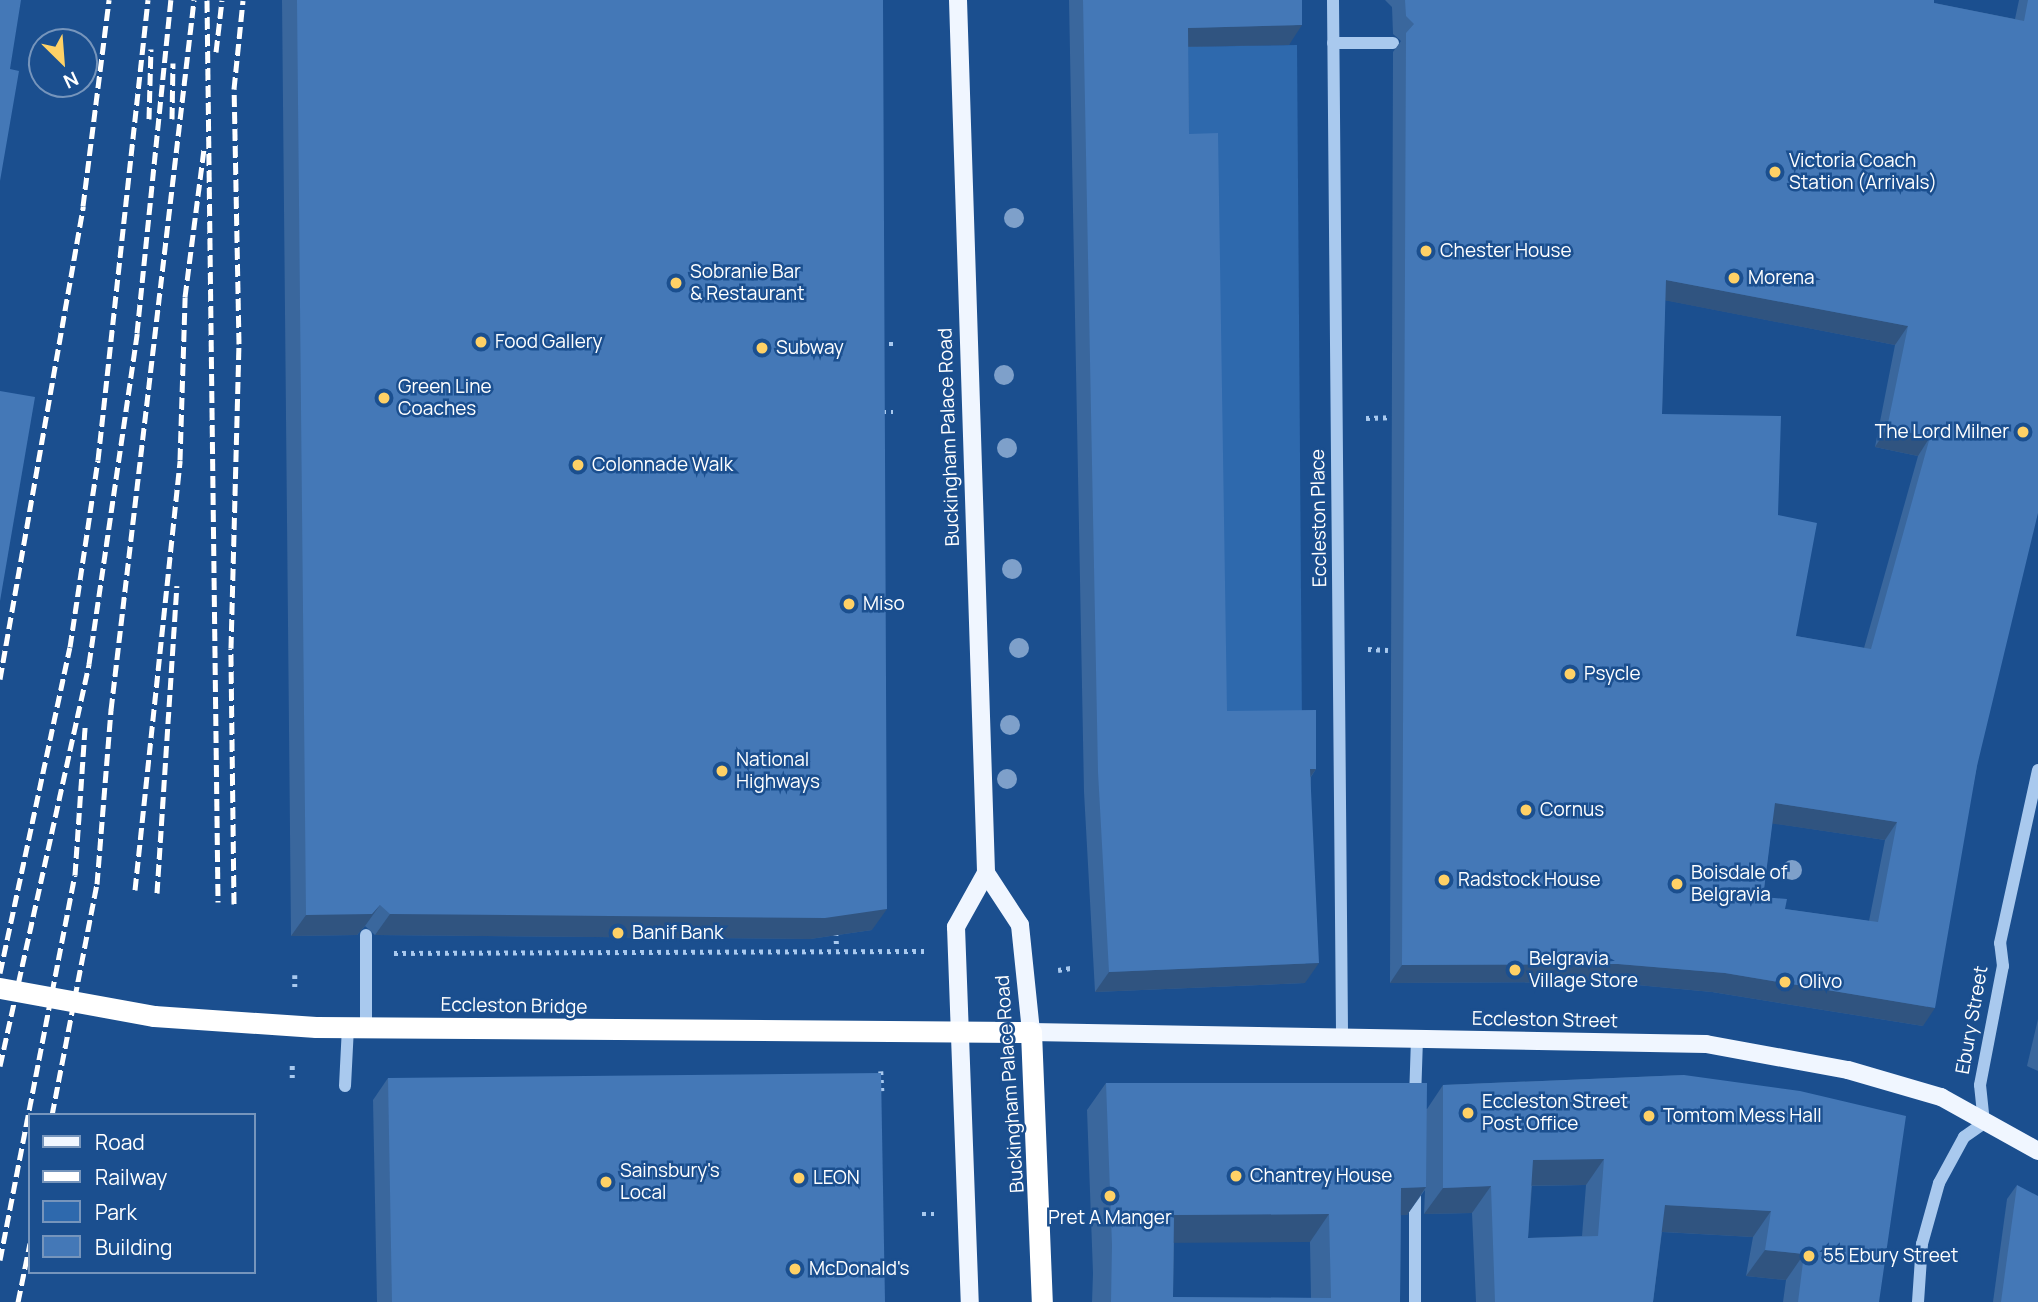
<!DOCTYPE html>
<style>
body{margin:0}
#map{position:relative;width:2038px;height:1302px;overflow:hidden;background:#1b4f8f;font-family:Manrope,sans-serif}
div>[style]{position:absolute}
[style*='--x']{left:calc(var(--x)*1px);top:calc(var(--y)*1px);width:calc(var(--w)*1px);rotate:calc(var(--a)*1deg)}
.green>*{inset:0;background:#2e69ad}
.path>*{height:4.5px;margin-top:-2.25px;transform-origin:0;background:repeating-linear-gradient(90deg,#a9c9ee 0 3.5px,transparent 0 8.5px)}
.minor>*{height:12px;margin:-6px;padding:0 6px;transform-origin:6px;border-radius:6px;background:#a9c9ee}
.major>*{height:18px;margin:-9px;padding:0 9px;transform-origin:9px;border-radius:9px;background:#f0f6ff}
.highway>*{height:21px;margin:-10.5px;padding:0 10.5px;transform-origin:10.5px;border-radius:10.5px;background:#fff}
.rail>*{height:5px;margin-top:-2.5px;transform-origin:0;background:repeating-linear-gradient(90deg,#fff 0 12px,transparent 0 17px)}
.highway-bridge>*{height:21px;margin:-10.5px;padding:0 10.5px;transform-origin:10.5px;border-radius:10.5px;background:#fff}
.trees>*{width:20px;height:20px;margin:-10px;border-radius:50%;background:#7ea0ca}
.wall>*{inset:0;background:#3a679d}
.shaded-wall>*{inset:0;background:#305480}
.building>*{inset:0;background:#4478b7}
.dots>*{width:19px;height:19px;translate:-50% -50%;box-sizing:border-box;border:4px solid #1b4f8f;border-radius:50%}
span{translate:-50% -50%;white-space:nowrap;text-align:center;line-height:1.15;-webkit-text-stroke:5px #1b4f8f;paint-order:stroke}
.poi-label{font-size:19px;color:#fff}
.left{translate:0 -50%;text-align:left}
.right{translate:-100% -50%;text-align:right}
.street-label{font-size:19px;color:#fff}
.legend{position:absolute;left:28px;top:1113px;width:228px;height:161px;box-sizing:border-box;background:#1b4f8f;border:2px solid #7695bc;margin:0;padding:9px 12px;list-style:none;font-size:21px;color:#fff}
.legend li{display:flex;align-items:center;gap:14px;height:35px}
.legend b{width:35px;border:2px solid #7695bc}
.north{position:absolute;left:28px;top:28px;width:70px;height:70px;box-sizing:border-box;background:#1b4f8f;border:2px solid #7695bc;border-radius:50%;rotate:155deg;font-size:19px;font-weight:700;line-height:28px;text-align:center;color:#fff}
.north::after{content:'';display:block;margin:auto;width:24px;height:32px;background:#ffd166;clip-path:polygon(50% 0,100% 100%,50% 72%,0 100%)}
</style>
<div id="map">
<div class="green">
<i style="clip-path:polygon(1297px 45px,1302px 729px,1213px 731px,1174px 47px)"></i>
</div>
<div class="path">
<i style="--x:881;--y:344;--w:14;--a:0"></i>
<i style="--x:882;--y:412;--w:11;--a:0"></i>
<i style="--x:1366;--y:418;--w:24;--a:-2"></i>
<i style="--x:1368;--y:649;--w:20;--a:3"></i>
<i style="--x:836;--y:932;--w:17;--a:87"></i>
<i style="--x:394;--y:953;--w:530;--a:-0.22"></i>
<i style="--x:1058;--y:970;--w:13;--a:-9"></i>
<i style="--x:295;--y:975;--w:12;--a:90"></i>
<i style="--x:881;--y:1071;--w:20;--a:87"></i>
<i style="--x:292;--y:1078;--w:13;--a:-90"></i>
<i style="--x:922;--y:1214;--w:15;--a:0"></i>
</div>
<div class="minor">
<i style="--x:1333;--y:0;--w:1035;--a:89.5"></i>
<i style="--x:1333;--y:43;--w:60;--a:0"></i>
<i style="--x:366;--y:935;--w:92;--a:90"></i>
<i style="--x:345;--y:1086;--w:59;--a:-87.1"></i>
<i style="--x:1415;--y:1099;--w:60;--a:-88.1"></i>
<i style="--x:1415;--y:1302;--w:115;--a:-90"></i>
<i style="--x:1918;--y:1302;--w:58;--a:-86.1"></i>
<i style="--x:1922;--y:1244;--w:63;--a:-74.4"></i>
<i style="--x:1939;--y:1183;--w:52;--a:-61.5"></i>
<i style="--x:1964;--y:1137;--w:24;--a:-35"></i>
<i style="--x:1984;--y:1123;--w:38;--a:-96"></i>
<i style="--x:1980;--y:1085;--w:121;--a:-79.1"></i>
<i style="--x:2003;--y:966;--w:23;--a:-97"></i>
<i style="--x:2000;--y:943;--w:177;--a:-77.6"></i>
</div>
<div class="major">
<i style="--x:958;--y:0;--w:873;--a:88.16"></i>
<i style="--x:986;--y:873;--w:62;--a:119.1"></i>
<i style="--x:956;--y:927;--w:375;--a:87.9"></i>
<i style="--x:986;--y:873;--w:62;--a:56.8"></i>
<i style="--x:1020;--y:925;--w:108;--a:84.1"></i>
<i style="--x:1031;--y:1032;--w:675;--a:1.02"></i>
<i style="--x:1706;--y:1044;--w:144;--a:10.4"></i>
<i style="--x:1848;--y:1070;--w:97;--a:16.2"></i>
<i style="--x:1941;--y:1097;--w:111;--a:29.1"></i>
</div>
<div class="highway">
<i style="--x:316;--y:1027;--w:715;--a:0.4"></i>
<i style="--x:1031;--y:1032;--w:270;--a:87.7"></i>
</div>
<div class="rail">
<i style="--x:207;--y:0;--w:902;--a:89.3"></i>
<i style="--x:216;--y:52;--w:52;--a:-83.4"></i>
<i style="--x:149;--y:119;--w:70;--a:-88.4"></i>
<i style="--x:172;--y:119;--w:56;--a:-89"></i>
<i style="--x:0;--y:679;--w:480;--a:-80"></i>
<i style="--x:83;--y:206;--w:208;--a:-82.8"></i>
<i style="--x:135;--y:890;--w:432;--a:-84"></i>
<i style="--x:180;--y:460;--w:163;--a:-88.2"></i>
<i style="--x:185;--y:297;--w:149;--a:-82.7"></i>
<i style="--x:157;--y:893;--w:308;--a:-86.3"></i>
<i style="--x:234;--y:904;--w:256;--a:-90.7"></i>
<i style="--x:231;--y:648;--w:304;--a:-88.5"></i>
<i style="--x:239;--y:344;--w:255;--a:-91.1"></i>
<i style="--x:234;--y:89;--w:89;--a:-84.2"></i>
<i style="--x:0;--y:973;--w:333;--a:-77.9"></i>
<i style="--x:70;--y:647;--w:189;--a:-81.5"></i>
<i style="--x:98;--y:460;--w:463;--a:-83.8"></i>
<i style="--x:0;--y:1066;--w:412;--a:-77.5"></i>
<i style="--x:89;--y:664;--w:334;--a:-81.7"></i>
<i style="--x:137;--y:333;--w:335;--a:-84.2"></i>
<i style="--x:52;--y:1115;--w:235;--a:-79"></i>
<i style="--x:97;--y:884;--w:175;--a:-85.4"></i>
<i style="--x:111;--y:710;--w:715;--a:-83.33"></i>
<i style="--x:0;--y:1260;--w:392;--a:-79"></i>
<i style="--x:75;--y:875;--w:148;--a:-86.1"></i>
<i style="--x:18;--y:1302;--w:60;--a:-78.5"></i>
</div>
<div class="highway-bridge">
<i style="--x:0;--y:988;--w:157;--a:10.3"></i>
<i style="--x:154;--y:1016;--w:162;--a:3.9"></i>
</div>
<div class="trees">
<i style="left:1014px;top:218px"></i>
<i style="left:1004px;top:375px"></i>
<i style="left:1007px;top:448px"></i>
<i style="left:1012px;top:569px"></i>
<i style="left:1019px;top:648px"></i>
<i style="left:1010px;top:725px"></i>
<i style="left:1007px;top:779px"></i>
<i style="left:1792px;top:870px"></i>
</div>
<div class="wall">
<i style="clip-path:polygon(282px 0,883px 0,872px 930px,810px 939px,375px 935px,365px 926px,357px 935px,291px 936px)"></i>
<i style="clip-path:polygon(1069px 0,1302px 0,1289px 45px,1188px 47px,1189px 134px,1227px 711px,1316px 769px,1311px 777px,1305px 983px,1095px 992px,1084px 792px)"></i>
<i style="clip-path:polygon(evenodd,1385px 0,1934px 0,1934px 3px,2015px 19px,2019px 0,2038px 0,1977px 766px,1923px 1026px,1712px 992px,1605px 982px,1390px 983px,1393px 52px,1401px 41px,1393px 34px,1392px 7px,1385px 0,1665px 300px,1895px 345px,1875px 447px,1918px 456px,1864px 648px,1796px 636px,1778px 515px,1662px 414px,1665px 300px,1385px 0,1772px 823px,1885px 840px,1869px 921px,1785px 909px,1763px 897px,1772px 823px)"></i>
<i style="clip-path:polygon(2038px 1019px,2038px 1071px,2027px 1066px)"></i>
<i style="clip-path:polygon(evenodd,1684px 1075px,1879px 1302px,1783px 1302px,1786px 1280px,1746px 1276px,1753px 1237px,1662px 1232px,1653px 1302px,1476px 1302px,1472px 1213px,1424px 1214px,1425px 1190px,1407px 1215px,1401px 1215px,1400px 1302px,1092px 1302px,1093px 1273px,1087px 1110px,1106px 1083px,1427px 1109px,1443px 1085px,1684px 1075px,1586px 1185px,1582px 1236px,1528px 1238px,1532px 1186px,1586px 1185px,1684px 1075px,1174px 1242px,1310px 1242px,1311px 1298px,1173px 1297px,1174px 1242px)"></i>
<i style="clip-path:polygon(388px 1078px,885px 1302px,377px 1302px,373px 1100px)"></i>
<i style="clip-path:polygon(2017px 1185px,2038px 1302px,1993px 1302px,2007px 1199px)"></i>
</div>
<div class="shaded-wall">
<i style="clip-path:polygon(1302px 25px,1289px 45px,1174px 47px,1188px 28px)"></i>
<i style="clip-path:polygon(1666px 280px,1908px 326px,1895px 345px,1653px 298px)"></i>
<i style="clip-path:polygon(1887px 428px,1930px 437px,1918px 456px,1875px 447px)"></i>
<i style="clip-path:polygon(1310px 769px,1316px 769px,1302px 789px)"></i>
<i style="clip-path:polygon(1775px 803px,1897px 822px,1885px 840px,1762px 822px)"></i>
<i style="clip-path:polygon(380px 905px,365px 926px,357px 935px,291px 936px,306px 915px)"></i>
<i style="clip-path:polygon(887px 909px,872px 930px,810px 939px,375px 935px,390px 914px)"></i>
<i style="clip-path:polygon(1319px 963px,1305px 983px,1095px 992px,1109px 972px)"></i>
<i style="clip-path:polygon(1618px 964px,1725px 973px,1935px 1008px,1923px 1026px,1712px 992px,1605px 982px,1390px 983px,1402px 965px)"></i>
<i style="clip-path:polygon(1604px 1159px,1586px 1185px,1515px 1186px,1533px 1160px)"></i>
<i style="clip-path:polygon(1491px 1186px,1472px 1213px,1424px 1214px,1443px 1188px)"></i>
<i style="clip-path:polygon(1426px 1187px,1407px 1215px,1382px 1216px,1401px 1188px)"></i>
<i style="clip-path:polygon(1665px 1205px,1771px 1211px,1753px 1237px,1647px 1231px)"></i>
<i style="clip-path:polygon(1329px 1214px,1310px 1242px,1155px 1243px,1174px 1215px)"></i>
<i style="clip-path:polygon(1765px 1250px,1804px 1254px,1786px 1280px,1746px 1276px)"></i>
</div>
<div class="building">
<i style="clip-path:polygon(0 0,21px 0,10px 69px,19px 71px,0 181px)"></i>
<i style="clip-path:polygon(297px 0,883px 0,887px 909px,825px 918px,390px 914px,380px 905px,372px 914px,306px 915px)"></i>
<i style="clip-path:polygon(1083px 0,1302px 0,1302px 25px,1188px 28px,1189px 134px,1218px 133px,1227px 711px,1316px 710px,1316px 769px,1310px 769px,1319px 963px,1109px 972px,1098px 772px)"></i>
<i style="clip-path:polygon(evenodd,1405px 0,1934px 0,1934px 3px,2024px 21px,2028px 0,2038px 0,2038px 513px,1977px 766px,1935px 1008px,1725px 973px,1618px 964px,1402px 965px,1406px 33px,1414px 24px,1406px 16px,1405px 0,1666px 280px,1908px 326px,1887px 428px,1930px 437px,1871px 649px,1796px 636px,1817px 523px,1778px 515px,1781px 416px,1662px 414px,1666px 280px,1405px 0,1775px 803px,1897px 822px,1878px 922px,1785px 909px,1787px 899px,1763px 897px,1775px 803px)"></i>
<i style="clip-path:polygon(0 391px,35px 397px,0 601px)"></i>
<i style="clip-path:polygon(881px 1073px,885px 1302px,392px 1302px,388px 1078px)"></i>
<i style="clip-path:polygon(evenodd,1684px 1075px,1800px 1091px,1906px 1116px,1879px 1302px,1798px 1302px,1804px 1254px,1765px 1250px,1771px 1211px,1665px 1205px,1653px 1302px,1495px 1302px,1491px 1186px,1443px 1188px,1443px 1085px,1684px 1075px,1604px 1159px,1598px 1236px,1528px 1238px,1533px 1160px,1604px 1159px)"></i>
<i style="clip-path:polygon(evenodd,1106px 1083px,1427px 1083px,1426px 1187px,1401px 1188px,1400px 1302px,1111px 1302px,1112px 1245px,1106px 1083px,1329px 1214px,1331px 1298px,1173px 1297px,1174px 1215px,1329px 1214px)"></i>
<i style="clip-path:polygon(2017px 1185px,2038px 1196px,2038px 1302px,2001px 1302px)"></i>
</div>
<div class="dots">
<i style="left:1775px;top:172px;background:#ffd166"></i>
<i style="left:1426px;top:251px;background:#ffd166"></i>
<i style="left:1734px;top:278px;background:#ffd166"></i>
<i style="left:676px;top:283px;background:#ffd166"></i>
<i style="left:481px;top:342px;background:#ffd166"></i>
<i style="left:762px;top:348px;background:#ffd166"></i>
<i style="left:384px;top:398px;background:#ffd166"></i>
<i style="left:2023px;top:432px;background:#ffd166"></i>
<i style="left:578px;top:465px;background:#ffd166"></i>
<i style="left:849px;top:604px;background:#ffd166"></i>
<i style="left:1570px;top:674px;background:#ffd166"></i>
<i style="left:722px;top:771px;background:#ffd166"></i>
<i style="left:1526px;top:810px;background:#ffd166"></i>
<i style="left:1444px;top:880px;background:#ffd166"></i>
<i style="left:1677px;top:884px;background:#ffd166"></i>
<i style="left:618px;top:933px;background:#ffd166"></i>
<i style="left:1515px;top:970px;background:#ffd166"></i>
<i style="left:1785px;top:982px;background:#ffd166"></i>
<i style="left:1468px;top:1113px;background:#ffd166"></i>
<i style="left:1649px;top:1116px;background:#ffd166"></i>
<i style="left:1236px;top:1176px;background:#ffd166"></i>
<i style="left:799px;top:1178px;background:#ffd166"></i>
<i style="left:606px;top:1182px;background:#ffd166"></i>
<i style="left:1110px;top:1196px;background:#ffd166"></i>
<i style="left:1809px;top:1256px;background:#ffd166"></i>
<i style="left:795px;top:1269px;background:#ffd166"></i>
</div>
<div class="poi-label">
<span class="left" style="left:1789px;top:172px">Victoria Coach<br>Station (Arrivals)</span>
<span class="left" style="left:1440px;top:251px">Chester House</span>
<span class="left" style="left:690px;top:283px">Sobranie Bar<br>&amp; Restaurant</span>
<span class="left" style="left:1748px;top:278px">Morena</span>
<span class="left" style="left:495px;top:342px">Food Gallery</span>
<span class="left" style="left:776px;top:348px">Subway</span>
<span class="left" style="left:398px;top:398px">Green Line<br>Coaches</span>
<span class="right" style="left:2009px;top:432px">The Lord Milner</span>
<span class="left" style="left:592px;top:465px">Colonnade Walk</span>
<span class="left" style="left:863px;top:604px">Miso</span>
<span class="left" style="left:1584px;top:674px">Psycle</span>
<span class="left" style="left:736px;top:771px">National<br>Highways</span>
<span class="left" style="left:1540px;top:810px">Cornus</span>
<span class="left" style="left:1691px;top:884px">Boisdale of<br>Belgravia</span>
<span class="left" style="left:1458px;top:880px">Radstock House</span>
<span class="left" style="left:632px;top:933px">Banif Bank</span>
<span class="left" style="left:1529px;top:970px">Belgravia<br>Village Store</span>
<span class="left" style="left:1799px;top:982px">Olivo</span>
<span class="left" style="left:1482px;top:1113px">Eccleston Street<br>Post Office</span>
<span class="left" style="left:1663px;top:1116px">Tomtom Mess Hall</span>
<span class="left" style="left:620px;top:1182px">Sainsbury's<br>Local</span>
<span class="left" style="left:1250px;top:1176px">Chantrey House</span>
<span class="left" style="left:813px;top:1178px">LEON</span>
<span style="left:1110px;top:1218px">Pret A Manger</span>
<span class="left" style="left:1823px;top:1256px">55 Ebury Street</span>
<span class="left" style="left:809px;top:1269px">McDonald's</span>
</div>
<div class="street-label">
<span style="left:949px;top:437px;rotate:-92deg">Buckingham Palace Road</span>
<span style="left:1319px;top:518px;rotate:-91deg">Eccleston Place</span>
<span style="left:514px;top:1006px;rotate:1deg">Eccleston Bridge</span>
<span style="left:1545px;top:1020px;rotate:1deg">Eccleston Street</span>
<span style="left:1972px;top:1020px;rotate:-80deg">Ebury Street</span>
<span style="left:1010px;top:1084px;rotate:-94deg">Buckingham Palace Road</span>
</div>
<ul class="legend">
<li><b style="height:9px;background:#f0f6ff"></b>Road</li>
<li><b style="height:9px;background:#fff"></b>Railway</li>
<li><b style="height:19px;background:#2e69ad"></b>Park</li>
<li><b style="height:19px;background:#4478b7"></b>Building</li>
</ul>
<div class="north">N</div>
</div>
